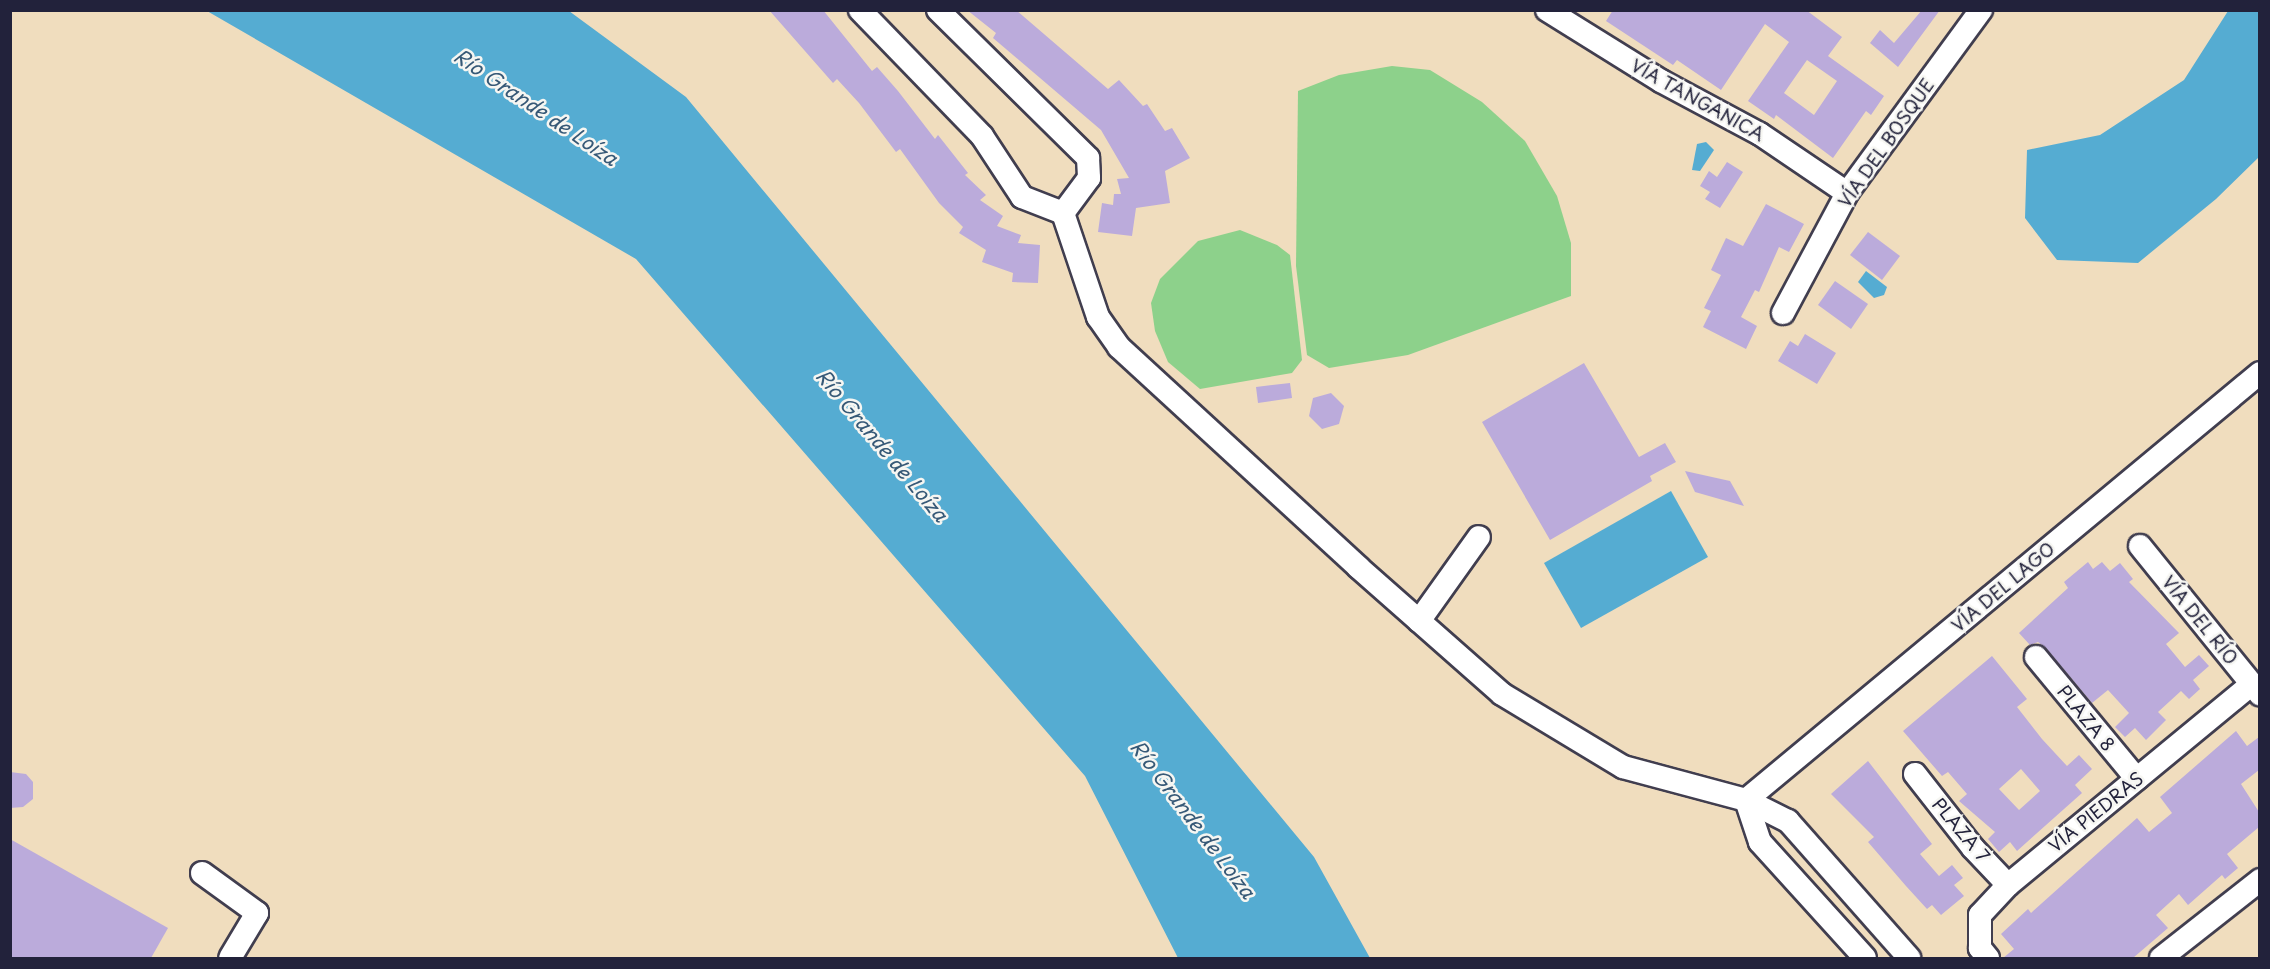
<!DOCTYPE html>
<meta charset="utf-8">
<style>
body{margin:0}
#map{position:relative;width:2270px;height:969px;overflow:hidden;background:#f0ddbe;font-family:"Playpen Sans",sans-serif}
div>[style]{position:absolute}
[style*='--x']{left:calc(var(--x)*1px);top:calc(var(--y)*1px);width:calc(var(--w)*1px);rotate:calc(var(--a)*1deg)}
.green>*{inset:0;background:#8dd18b}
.water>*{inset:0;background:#55acd2}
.building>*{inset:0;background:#bbabdb}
.roads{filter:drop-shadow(2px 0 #413e4f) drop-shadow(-2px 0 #413e4f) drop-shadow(0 2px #413e4f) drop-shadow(0 -2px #413e4f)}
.street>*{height:22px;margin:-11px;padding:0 11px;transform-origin:11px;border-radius:11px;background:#fff}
span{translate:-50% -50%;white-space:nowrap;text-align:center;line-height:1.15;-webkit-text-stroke:5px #f6f6f2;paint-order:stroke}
.street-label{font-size:18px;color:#22223b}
.water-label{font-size:20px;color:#365977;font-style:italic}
.frame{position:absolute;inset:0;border:12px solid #22223b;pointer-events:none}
</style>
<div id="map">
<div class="green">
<i style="clip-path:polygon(1392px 66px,1430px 70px,1482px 102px,1525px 141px,1557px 196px,1571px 243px,1571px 296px,1408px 355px,1329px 368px,1307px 355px,1296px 266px,1298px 91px,1339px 75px)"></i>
<i style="clip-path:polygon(1240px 230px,1277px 245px,1290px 255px,1302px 360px,1292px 373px,1200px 389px,1168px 362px,1155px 331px,1151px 303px,1160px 279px,1198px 241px)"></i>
</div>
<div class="water">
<i style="clip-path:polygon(207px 11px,569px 11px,686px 97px,1314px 857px,1370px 958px,1178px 958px,1085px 776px,636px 259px)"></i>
<i style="clip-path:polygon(2228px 11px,2259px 11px,2259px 157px,2216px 199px,2138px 263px,2057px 260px,2025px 218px,2027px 150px,2100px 135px,2184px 80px)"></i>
<i style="clip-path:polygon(1706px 142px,1714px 150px,1700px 171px,1692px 170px,1697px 144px)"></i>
<i style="clip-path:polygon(1866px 271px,1887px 287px,1884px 295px,1874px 298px,1858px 282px)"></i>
<i style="clip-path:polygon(1671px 491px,1708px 557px,1581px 628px,1544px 563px)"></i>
</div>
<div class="building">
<i style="clip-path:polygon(769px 10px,823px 10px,872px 71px,877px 67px,898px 91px,935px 139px,938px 135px,968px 173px,965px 175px,986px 195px,980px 200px,1003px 216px,997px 226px,1021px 235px,1018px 243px,1040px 245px,1038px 283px,1012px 282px,1013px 273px,982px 262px,986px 250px,959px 233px,963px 227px,939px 203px,900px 149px,896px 152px,859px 103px,837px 79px,833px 83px)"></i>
<i style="clip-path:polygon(967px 10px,1016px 10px,1108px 89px,1119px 80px,1143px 106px,1147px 104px,1165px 131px,1172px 128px,1190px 158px,1165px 171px,1170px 203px,1136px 208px,1132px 236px,1098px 232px,1102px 203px,1113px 205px,1114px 194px,1121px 194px,1117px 179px,1129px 178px,1101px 130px,993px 38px,996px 33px)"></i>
<i style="clip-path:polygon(evenodd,1613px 10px,1806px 10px,1842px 37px,1828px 56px,1884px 96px,1871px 115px,1866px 111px,1833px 158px,1776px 115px,1774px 119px,1748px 101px,1789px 42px,1765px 24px,1721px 90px,1677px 60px,1673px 65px,1606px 21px,1613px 10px,1807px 60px,1837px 81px,1814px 115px,1784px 93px,1807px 60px)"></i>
<i style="clip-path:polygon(1922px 10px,1940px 10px,1898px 67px,1870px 43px,1880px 30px,1894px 43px)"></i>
<i style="clip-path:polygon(1727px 162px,1743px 172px,1720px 208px,1705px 199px,1710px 192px,1700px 186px,1709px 171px,1717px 177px)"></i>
<i style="clip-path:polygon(1766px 204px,1804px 224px,1789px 252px,1779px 247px,1759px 292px,1755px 290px,1741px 317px,1757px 326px,1746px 349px,1703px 327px,1711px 311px,1704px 308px,1721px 275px,1711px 270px,1726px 238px,1743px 246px)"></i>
<i style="clip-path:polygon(1868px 232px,1900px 256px,1882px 280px,1850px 255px)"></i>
<i style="clip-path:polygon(1835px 281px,1868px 304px,1851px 329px,1818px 305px)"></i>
<i style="clip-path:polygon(1805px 334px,1836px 353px,1817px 384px,1778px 361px,1790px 341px,1798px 346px)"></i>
<i style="clip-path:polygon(1584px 363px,1639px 457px,1665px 443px,1676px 462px,1650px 476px,1652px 481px,1550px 540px,1482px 422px)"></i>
<i style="clip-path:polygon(1290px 383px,1292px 398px,1258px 403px,1256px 387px)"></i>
<i style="clip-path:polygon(1331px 393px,1344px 406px,1339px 424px,1322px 429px,1309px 416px,1313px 398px)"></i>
<i style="clip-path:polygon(1685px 471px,1730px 481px,1744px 506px,1695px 492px)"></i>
<i style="clip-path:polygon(2088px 562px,2093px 569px,2102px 562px,2110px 571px,2120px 563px,2133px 579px,2129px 582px,2179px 633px,2166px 644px,2185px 667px,2199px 655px,2209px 666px,2193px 680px,2200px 689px,2189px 699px,2181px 691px,2158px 712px,2166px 720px,2146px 740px,2135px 728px,2125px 737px,2115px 727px,2129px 713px,2108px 690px,2092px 703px,2046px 648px,2038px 642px,2030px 645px,2019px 633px,2068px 588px,2064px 582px)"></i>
<i style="clip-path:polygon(evenodd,1992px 656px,2027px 699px,2017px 707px,2042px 739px,2067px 766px,2079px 755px,2092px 769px,2075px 785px,2082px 793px,2017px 851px,2010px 842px,1999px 852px,1988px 839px,1995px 832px,1959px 801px,1967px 794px,1948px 772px,1942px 776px,1903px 731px,1992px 656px,2021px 769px,2040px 791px,2019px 810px,1999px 789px,2021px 769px)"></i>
<i style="clip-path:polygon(2236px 731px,2247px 746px,2259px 737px,2259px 770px,2241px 784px,2259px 812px,2259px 827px,2227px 854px,2238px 868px,2225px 879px,2222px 875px,2188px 905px,2179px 894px,2156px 915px,2168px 928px,2133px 958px,2003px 958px,2014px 949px,2001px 934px,2028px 909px,2031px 913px,2137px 818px,2149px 832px,2172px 813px,2160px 797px)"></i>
<i style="clip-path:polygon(1868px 761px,1932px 844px,1920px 854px,1939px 876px,1952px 865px,1963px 878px,1954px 885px,1964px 896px,1941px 915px,1932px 905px,1927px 909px,1906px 886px,1868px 842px,1874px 837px,1831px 794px)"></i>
<i style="clip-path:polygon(10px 772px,26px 774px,33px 782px,33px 799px,23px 807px,10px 808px)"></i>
<i style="clip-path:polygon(10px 839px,168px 928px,151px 958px,10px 958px)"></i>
</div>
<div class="roads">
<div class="street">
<i style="--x:860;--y:10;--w:175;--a:45.9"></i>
<i style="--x:982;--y:136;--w:73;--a:56.7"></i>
<i style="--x:1022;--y:197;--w:44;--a:21.3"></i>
<i style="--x:1063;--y:213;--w:110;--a:71.4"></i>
<i style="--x:1098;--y:317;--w:37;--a:55"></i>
<i style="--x:1119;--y:347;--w:325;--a:42.6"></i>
<i style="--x:1358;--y:567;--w:192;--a:41.4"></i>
<i style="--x:1502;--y:694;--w:141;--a:31.1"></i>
<i style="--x:1623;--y:767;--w:127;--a:15"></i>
<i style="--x:1746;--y:800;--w:47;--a:26.6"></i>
<i style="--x:1788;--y:821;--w:183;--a:48.5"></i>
<i style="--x:938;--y:10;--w:211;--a:44.6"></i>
<i style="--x:1088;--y:158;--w:20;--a:87"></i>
<i style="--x:1089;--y:178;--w:44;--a:126.6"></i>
<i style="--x:1547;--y:10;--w:134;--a:31.9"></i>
<i style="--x:1661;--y:81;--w:112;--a:28.2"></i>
<i style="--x:1760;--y:134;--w:105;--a:34.1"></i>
<i style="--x:1783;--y:313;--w:136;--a:-61.9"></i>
<i style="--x:1847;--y:193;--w:227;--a:-53.8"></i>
<i style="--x:2140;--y:546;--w:191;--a:51"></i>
<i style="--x:1419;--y:621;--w:103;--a:-54.5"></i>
<i style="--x:2036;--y:657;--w:158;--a:50.4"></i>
<i style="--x:1915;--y:774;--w:94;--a:51.9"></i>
<i style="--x:1973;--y:848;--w:51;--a:46.6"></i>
<i style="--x:1746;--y:800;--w:668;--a:-39.72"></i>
<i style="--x:1746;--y:800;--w:44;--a:71.6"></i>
<i style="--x:1760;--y:842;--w:156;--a:47.8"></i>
<i style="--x:202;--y:873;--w:68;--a:36"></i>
<i style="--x:257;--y:913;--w:52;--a:121"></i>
<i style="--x:1988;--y:958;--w:13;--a:-129"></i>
<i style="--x:1980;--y:948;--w:33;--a:-90"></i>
<i style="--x:1980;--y:915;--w:41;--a:-47"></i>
<i style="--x:2008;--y:885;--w:316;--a:-39.5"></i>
<i style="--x:2161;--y:958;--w:126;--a:-38.2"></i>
</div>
</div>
<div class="street-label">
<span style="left:1698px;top:100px;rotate:29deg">VÍA TANGANICA</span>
<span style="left:1886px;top:143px;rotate:-55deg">VÍA DEL BOSQUE</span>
<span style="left:2003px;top:587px;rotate:-40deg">VÍA DEL LAGO</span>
<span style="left:2200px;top:620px;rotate:51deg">VÍA DEL RÍO</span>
<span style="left:2086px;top:718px;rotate:51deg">PLAZA 8</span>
<span style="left:2096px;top:812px;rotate:-39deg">VÍA PIEDRAS</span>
<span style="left:1961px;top:830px;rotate:50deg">PLAZA 7</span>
</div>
<div class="water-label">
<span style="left:536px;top:107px;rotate:34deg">Río Grande de Loíza</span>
<span style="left:882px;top:445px;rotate:50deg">Río Grande de Loíza</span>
<span style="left:1193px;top:819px;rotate:53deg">Río Grande de Loíza</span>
</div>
<div class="frame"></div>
</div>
